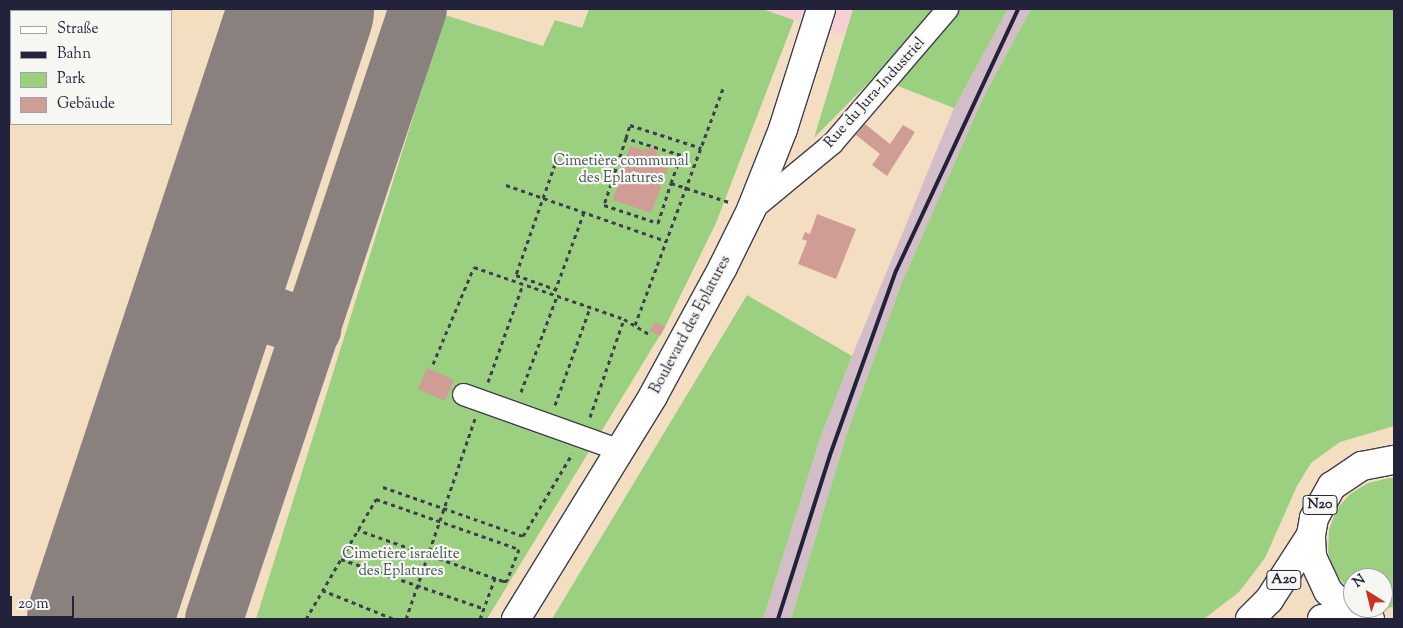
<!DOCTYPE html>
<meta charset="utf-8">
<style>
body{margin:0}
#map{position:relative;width:1403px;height:628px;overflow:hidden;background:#f3dec2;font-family:"Sorts Mill Goudy",serif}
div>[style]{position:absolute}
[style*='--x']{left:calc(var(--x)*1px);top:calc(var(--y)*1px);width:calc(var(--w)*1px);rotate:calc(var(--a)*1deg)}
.built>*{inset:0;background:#f7cfd4}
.industrial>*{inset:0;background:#d2bdc8}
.green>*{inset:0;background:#9bd081}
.taxiway>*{height:58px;margin:-29px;padding:0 29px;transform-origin:29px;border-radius:29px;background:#8a807e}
.runway>*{height:145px;margin:-72.5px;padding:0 72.5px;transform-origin:72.5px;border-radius:72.5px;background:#8a807e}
.building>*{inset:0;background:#d09d95}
.path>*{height:3px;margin-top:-1.5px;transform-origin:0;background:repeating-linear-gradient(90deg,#413e4f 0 4px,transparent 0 8px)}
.roads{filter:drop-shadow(1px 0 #413e4f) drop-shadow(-1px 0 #413e4f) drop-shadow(0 1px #413e4f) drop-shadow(0 -1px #413e4f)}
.minor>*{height:21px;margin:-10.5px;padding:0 10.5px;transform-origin:10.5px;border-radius:10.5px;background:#fff}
.major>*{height:28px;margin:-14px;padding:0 14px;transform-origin:14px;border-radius:14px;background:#fff}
.highway>*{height:28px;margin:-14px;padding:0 14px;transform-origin:14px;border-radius:14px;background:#fff}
.rail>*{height:4px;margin:-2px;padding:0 2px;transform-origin:2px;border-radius:2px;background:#22223b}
span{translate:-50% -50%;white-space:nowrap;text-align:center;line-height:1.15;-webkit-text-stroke:4.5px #f6f6f2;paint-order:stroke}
.shield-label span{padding:1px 4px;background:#f6f6f2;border:1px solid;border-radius:4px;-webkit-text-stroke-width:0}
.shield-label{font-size:14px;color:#22223b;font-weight:700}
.street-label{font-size:15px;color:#22223b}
.park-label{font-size:15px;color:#465650}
.frame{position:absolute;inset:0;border:10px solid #22223b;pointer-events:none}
.legend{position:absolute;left:10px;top:10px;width:162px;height:115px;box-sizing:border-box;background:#f6f6f2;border:1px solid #a1a1a9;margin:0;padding:6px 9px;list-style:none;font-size:15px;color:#22223b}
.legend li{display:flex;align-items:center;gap:10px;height:25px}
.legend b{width:25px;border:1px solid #a1a1a9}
.north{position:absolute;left:1343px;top:568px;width:50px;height:50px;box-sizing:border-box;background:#f6f6f2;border:1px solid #a1a1a9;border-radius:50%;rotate:324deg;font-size:14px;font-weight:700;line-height:20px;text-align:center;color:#22223b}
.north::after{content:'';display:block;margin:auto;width:18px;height:22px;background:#c8321e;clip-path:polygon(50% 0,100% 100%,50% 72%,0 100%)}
.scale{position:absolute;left:10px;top:596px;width:64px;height:22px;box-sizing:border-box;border:2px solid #22223b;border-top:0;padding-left:6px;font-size:15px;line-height:18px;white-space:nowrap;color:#22223b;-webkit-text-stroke:4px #f6f6f2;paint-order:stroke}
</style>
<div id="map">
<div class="built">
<i style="clip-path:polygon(762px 9px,853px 9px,844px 36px)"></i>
</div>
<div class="industrial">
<i style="clip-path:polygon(1008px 9px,1031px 9px,984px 96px,902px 282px,847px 433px,791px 619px,763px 619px,821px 436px,852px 356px,954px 108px)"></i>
</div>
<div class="green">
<i style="clip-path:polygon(589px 9px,762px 9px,794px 20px,716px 223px,665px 327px,487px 619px,256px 619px,445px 15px,543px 46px,555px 20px,582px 28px)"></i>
<i style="clip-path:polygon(853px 9px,938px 9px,881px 79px,874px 77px,814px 138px)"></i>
<i style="clip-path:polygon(956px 9px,1008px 9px,954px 108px,898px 86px)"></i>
<i style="clip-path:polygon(1031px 9px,1394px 9px,1394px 426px,1340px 442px,1311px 463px,1297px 486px,1265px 558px,1239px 592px,1204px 619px,791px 619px,847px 433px,902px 282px,984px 96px)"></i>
<i style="clip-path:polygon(747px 295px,852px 356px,821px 436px,763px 619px,552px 619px)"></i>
<i style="clip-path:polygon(1389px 478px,1394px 478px,1394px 607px,1385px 608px,1383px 578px,1353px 578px,1353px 594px,1334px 572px,1328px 552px,1329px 530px,1336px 510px,1350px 494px,1368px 483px)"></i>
</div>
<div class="taxiway">
<i style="--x:207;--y:294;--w:111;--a:18.4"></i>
<i style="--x:214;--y:619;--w:643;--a:-71.51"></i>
</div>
<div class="runway">
<i style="--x:99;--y:619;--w:643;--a:-71.68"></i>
</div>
<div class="building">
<i style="clip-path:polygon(865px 124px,890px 144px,903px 125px,915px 132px,887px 176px,872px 165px,880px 154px,856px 135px)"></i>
<i style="clip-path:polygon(630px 146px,643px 150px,654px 147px,658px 155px,671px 160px,651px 213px,613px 200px)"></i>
<i style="clip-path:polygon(817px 214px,856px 229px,836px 279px,798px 264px,807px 241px,802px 239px,805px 232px,810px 234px)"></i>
<i style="clip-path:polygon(655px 322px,665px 327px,660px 336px,650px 331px)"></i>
<i style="clip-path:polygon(427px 368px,454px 380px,445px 401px,418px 389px)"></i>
</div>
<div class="path">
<i style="--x:626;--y:138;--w:14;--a:-73"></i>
<i style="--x:630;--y:125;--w:75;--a:17.9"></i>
<i style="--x:555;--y:164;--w:118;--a:109.4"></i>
<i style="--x:516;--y:275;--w:41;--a:19.7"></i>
<i style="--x:671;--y:183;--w:30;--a:-70"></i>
<i style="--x:681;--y:155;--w:58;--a:-162.8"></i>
<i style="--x:626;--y:138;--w:71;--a:108.2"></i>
<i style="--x:604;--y:205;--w:57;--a:18.4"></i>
<i style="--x:658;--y:223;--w:42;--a:-72"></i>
<i style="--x:671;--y:183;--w:61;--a:18.1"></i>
<i style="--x:506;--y:185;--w:170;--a:19.3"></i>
<i style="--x:555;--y:291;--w:84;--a:-69.8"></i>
<i style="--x:635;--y:325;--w:253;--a:-69.6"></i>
<i style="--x:433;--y:364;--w:105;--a:-67.1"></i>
<i style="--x:474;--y:267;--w:159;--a:19.1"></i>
<i style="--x:624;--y:319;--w:31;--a:31"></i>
<i style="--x:488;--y:382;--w:104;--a:-70.3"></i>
<i style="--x:521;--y:392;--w:103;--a:-69.4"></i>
<i style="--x:555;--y:405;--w:103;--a:-70.2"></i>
<i style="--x:590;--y:417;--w:104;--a:-70.9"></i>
<i style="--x:383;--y:487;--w:148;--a:19.3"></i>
<i style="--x:523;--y:536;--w:96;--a:-59.1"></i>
<i style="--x:341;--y:559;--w:152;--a:19.1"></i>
<i style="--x:322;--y:590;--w:78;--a:21.9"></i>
<i style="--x:306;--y:619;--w:139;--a:-59.7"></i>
<i style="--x:376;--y:499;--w:151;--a:19.3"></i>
<i style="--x:519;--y:549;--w:34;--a:111"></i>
<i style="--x:507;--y:581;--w:4;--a:180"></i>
<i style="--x:503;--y:581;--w:154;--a:-160.6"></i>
<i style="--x:406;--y:619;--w:212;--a:-71"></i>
<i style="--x:480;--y:619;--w:44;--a:-69.9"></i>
</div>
<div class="roads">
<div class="minor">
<i style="--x:751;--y:210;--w:105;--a:-39.6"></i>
<i style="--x:832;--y:143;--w:177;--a:-49.4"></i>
<i style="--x:463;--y:394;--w:167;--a:19.6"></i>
</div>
<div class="major">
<i style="--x:516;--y:619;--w:262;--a:-58.4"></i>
<i style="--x:653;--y:396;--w:147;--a:-61.5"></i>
<i style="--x:723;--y:267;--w:64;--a:-63.8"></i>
<i style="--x:751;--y:210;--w:87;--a:-68.4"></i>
<i style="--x:783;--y:129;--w:126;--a:-72.4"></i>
<i style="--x:1370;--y:619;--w:31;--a:-153"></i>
<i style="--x:1342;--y:605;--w:20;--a:-135"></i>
<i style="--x:1328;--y:591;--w:38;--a:-115"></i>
<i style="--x:1312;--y:556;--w:21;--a:-93"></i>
<i style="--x:1311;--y:535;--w:17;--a:-80"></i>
<i style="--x:1314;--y:518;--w:37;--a:-61"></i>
<i style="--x:1332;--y:486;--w:36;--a:-34"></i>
<i style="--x:1362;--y:466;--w:33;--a:-11"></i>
</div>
<div class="highway">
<i style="--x:1250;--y:619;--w:27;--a:-45"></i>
<i style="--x:1269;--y:600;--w:77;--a:-57.1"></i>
<i style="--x:1322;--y:619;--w:37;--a:-6"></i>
</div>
</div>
<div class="rail">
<i style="--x:778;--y:619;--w:172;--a:-72.4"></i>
<i style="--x:830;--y:455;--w:195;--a:-70.3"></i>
<i style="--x:896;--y:271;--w:289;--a:-65"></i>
</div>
<div class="shield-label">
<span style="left:1320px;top:505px">N20</span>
<span style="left:1284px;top:580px">A20</span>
</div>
<div class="street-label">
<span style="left:875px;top:93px;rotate:-48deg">Rue du Jura-Industriel</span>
<span style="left:691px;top:325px;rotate:-62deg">Boulevard des Eplatures</span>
</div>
<div class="park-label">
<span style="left:621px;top:170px">Cimetière communal<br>des Eplatures</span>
<span style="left:401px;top:563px">Cimetière israélite<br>des Eplatures</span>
</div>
<div class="frame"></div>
<ul class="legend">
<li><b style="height:6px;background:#fff"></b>Straße</li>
<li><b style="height:6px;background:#22223b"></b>Bahn</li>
<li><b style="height:14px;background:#9bd081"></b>Park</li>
<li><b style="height:14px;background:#d09d95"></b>Gebäude</li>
</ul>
<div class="north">N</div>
<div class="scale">20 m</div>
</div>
